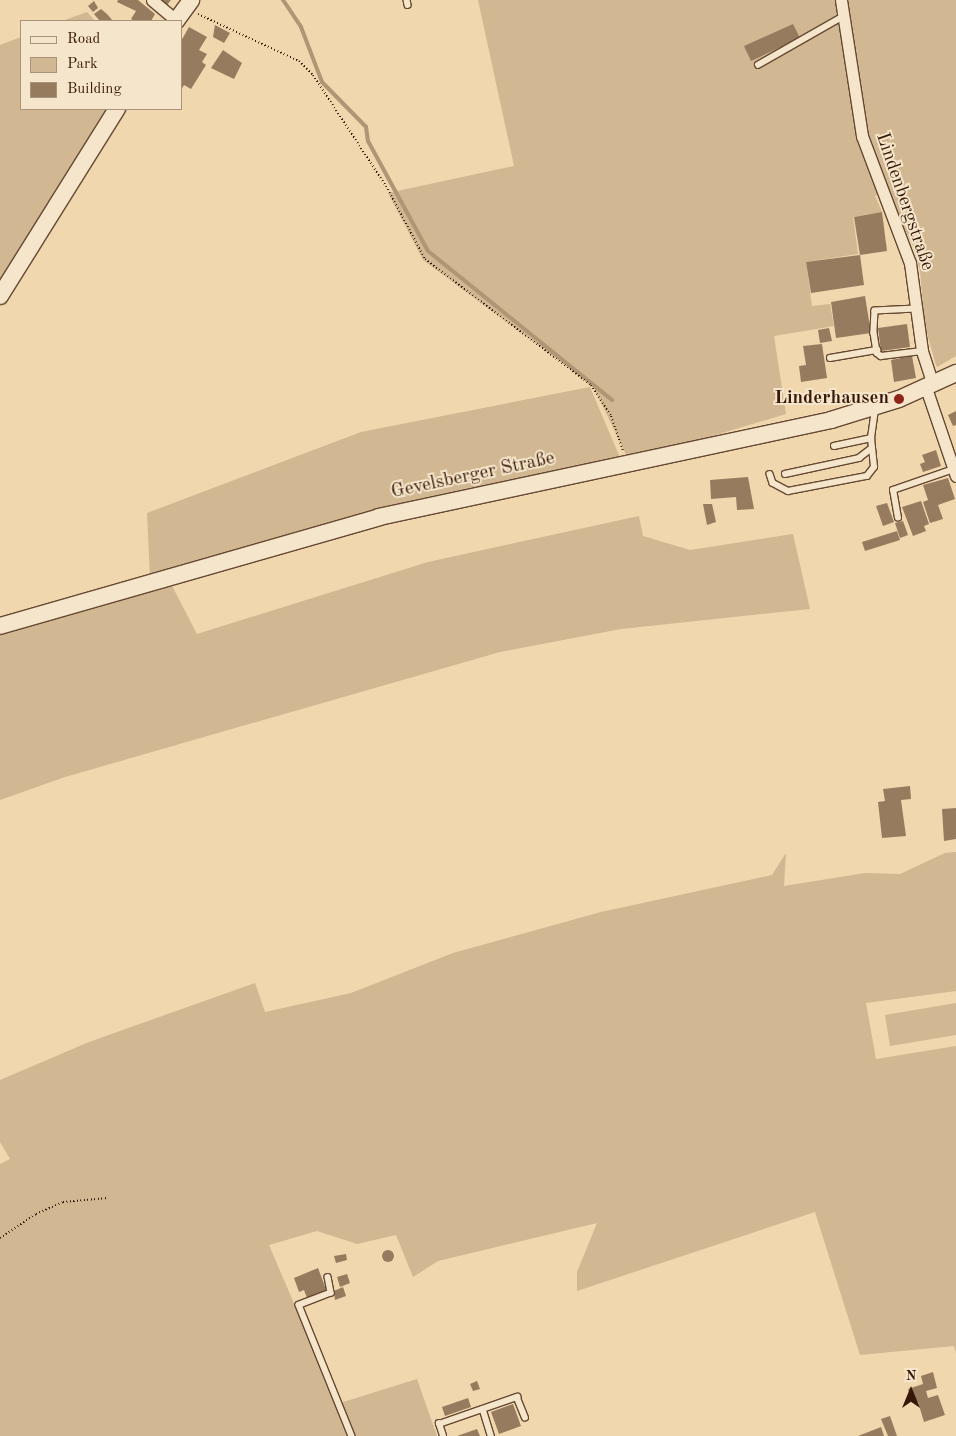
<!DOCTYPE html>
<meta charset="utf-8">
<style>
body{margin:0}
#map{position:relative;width:956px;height:1436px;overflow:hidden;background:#f0d7ae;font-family:"Old Standard TT",serif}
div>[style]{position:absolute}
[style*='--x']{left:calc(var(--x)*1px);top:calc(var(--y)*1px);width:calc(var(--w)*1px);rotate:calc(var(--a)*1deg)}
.green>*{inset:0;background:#d1b792}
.stream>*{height:4px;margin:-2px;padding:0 2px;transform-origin:2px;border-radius:2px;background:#b19676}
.building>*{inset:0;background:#977b5e}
.round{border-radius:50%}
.path>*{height:2px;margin-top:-1px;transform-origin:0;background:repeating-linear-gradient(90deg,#371808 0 1px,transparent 0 3.5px)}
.roads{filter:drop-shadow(1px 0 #654832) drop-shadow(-1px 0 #654832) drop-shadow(0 1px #654832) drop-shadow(0 -1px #654832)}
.service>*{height:5.5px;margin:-2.75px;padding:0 2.75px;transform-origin:2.75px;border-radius:2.75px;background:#f5e5ca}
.minor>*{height:11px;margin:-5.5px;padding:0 5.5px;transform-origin:5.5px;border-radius:5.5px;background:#f5e5ca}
.secondary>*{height:16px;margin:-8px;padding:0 8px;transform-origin:8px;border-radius:8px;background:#f5e5ca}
.dots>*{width:14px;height:14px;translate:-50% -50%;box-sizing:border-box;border:2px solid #f5e5ca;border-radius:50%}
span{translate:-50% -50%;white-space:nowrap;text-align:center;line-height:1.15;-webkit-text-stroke:4px #f5e5ca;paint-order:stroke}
.street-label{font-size:19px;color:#371808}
.poi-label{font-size:19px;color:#371808;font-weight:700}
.right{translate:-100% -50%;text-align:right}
.legend{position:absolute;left:20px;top:20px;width:162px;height:90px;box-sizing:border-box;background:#f5e5ca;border:1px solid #a9937c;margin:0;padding:6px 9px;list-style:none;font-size:15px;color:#371808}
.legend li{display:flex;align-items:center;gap:10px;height:25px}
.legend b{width:25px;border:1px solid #a9937c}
.north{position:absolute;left:886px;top:1366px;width:50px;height:50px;-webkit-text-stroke:4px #f5e5ca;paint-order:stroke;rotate:0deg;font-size:14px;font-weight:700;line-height:20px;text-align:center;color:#371808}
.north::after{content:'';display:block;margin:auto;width:18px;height:22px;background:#371808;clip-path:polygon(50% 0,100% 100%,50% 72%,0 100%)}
</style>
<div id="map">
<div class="green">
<i style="clip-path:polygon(478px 0,956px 0,956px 356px,937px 367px,935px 362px,925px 326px,920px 271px,913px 246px,887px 192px,875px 196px,882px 212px,853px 217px,858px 254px,806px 262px,812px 306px,830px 304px,834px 326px,774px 336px,786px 414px,629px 461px,593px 386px,423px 260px,388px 193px,514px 166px)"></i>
<i style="clip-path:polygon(87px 12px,95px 21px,62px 21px)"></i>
<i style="clip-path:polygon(21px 37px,21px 109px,112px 109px,0 288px,0 45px)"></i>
<i style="clip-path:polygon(590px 387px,621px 460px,399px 505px,292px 533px,150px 577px,147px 513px,361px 432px)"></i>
<i style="clip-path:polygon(639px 516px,643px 536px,690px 550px,793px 534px,810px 609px,621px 629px,500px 652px,65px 777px,0 800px,0 633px,170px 582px,197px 634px,428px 562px)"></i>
<i style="clip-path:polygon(956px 852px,956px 991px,866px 1003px,876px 1059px,956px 1046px,956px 1353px,954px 1346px,860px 1355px,815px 1212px,577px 1291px,577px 1272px,597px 1223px,438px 1261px,413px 1277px,396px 1235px,357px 1244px,317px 1231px,269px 1245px,337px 1404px,417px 1379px,437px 1436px,0 1436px,0 1164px,10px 1159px,0 1142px,0 1080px,89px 1042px,255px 983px,265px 1012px,351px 993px,453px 953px,601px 912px,772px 875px,786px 853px,784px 886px,865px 873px,900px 874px,945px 853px)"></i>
<i style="clip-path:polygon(956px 1003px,956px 1035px,890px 1046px,885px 1015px)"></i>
</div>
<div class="stream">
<i style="--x:283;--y:0;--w:32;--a:56"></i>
<i style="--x:301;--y:27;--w:59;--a:69.1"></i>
<i style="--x:322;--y:82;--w:63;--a:45.6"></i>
<i style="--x:366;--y:127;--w:14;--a:82"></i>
<i style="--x:368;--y:141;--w:125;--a:61.4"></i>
<i style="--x:428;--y:251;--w:237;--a:39"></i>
</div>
<div class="building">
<i style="clip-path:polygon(118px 0,138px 0,155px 14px,151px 21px,135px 21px,131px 19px,136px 11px,117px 2px)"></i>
<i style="clip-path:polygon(161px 0,171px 0,167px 5px)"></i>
<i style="clip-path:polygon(94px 1px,98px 8px,93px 12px,88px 6px)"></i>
<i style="clip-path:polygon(101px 9px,107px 14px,113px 21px,100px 21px,94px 14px)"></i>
<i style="clip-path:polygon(793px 24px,800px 38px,751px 61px,744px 46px)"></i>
<i style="clip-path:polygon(215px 25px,230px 33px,224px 43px,213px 37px)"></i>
<i style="clip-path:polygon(189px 27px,207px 37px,199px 50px,207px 54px,202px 62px,206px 65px,191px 89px,184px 85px,181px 90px,181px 41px)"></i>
<i style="clip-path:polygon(223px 50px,242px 63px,234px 79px,211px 68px)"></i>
<i style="clip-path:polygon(882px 212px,887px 251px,860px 255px,854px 217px)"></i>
<i style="clip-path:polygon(860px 255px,864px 285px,811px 293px,806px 262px)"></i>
<i style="clip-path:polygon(865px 296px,871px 333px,836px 338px,831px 302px)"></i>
<i style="clip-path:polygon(907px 324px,910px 347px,881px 351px,878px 328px)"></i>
<i style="clip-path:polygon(829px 328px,832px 341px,820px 343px,818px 330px)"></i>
<i style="clip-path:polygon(822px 344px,827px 378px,801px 382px,799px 366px,806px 365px,803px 346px)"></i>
<i style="clip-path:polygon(912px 356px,916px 378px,894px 382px,891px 360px)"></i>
<i style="clip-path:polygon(854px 400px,855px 403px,848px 406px,847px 402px)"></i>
<i style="clip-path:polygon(956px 411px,956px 425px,953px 426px,948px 415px)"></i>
<i style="clip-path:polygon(936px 450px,941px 466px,923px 472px,920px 464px,925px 462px,922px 455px)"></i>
<i style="clip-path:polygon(748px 477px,754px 509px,737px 510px,736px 497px,711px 499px,710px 480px)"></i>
<i style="clip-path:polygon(948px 478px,955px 499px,938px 505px,943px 519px,930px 523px,923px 502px,928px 500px,923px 485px)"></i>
<i style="clip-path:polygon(921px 501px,929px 524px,924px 526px,926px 531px,913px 536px,902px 507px)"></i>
<i style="clip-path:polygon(887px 503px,894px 522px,883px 526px,876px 506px)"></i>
<i style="clip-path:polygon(703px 504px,712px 504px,716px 522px,707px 525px)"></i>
<i style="clip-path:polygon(903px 521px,908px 535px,900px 538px,895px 523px)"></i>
<i style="clip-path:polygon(897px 531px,900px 540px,865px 551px,862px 542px)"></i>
<i style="clip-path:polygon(910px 786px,911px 799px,901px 800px,906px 836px,882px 838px,878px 802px,885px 801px,883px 789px)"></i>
<i style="clip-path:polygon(956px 808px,956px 839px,944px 841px,942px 809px)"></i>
<i class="round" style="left:382px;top:1250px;width:12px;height:12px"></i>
<i style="clip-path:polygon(346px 1254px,347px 1260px,336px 1263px,334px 1256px)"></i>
<i style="clip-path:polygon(318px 1268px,327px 1292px,307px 1298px,304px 1290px,299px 1292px,294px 1278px)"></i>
<i style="clip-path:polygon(347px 1274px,350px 1283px,340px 1287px,337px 1277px)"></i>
<i style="clip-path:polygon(343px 1287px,346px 1296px,335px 1300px,334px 1291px)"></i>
<i style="clip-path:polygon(933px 1372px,937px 1388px,926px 1391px,928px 1398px,938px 1395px,945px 1415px,924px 1422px,918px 1402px,912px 1403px,908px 1389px,923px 1384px,921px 1376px)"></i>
<i style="clip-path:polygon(477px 1381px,480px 1389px,473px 1391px,470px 1384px)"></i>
<i style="clip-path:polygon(468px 1398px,471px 1407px,445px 1416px,442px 1407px)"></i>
<i style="clip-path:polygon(513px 1404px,521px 1426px,499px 1434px,491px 1412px)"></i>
<i style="clip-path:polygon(890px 1416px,897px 1436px,888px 1436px,881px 1419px)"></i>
<i style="clip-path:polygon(881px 1427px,884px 1436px,858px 1436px)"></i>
<i style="clip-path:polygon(477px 1429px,480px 1436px,457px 1436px)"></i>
</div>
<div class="path">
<i style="--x:198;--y:14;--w:111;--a:25"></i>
<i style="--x:299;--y:61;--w:20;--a:45"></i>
<i style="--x:313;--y:75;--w:133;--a:56.7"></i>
<i style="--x:386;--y:186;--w:83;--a:61.9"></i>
<i style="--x:425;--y:259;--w:208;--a:37.2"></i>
<i style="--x:591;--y:385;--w:37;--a:57"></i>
<i style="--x:611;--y:416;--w:37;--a:71"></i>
<i style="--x:0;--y:1238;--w:43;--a:-33.7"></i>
<i style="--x:36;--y:1214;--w:30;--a:-24"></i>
<i style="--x:63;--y:1202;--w:45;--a:-5.1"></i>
</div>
<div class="roads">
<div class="service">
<i style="--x:407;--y:0;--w:5;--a:79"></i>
<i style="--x:758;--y:65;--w:99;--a:-29.7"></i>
<i style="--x:916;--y:309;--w:41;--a:177.2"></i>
<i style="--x:875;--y:311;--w:22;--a:93"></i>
<i style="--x:874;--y:333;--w:20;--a:81"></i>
<i style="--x:877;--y:353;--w:5;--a:37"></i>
<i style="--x:881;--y:356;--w:41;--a:-7"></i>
<i style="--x:830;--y:358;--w:48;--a:-9.7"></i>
<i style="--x:834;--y:446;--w:38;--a:-12"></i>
<i style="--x:770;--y:474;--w:9;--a:72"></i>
<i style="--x:773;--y:483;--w:17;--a:28"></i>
<i style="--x:788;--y:491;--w:80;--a:-10.8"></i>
<i style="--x:867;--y:476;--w:11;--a:-52"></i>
<i style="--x:874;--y:467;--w:29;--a:-96"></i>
<i style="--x:871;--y:438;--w:28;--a:-82"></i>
<i style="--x:785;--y:474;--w:76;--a:-12.2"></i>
<i style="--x:859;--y:458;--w:16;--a:-38"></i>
<i style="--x:898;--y:518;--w:28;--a:-100"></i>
<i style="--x:893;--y:490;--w:65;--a:-19"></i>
<i style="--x:328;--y:1277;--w:16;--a:79"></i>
<i style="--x:331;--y:1293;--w:34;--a:159"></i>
<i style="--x:299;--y:1305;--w:141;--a:68"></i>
<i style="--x:483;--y:1409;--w:28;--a:73"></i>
<i style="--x:443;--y:1436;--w:13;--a:-108"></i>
<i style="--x:439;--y:1424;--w:83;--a:-19.1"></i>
<i style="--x:517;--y:1397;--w:22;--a:68"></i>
</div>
<div class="minor">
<i style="--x:152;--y:0;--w:31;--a:40"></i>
<i style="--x:841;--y:0;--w:138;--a:81.2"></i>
<i style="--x:862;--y:136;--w:136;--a:69.3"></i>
<i style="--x:910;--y:263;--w:89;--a:82.2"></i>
<i style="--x:922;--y:351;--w:36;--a:72"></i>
<i style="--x:926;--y:388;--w:93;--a:71.2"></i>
</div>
<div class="secondary">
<i style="--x:176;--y:21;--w:26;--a:-54"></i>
<i style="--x:0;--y:296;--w:221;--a:-58"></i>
<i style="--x:0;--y:626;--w:394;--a:-16"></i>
<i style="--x:379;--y:517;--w:462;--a:-12.1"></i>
<i style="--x:831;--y:420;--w:71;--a:-17.2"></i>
<i style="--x:899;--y:399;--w:63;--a:-24.5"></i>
</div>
</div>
<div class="dots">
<i style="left:899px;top:399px;background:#8f2418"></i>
</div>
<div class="street-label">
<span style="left:904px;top:202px;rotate:71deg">Lindenbergstraße</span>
<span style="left:473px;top:476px;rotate:-12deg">Gevelsberger Straße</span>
</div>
<div class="poi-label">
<span class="right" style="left:889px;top:399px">Linderhausen</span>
</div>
<ul class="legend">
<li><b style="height:6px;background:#f5e5ca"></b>Road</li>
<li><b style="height:14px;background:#d1b792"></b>Park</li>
<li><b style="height:14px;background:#977b5e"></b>Building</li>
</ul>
<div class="north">N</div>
</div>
